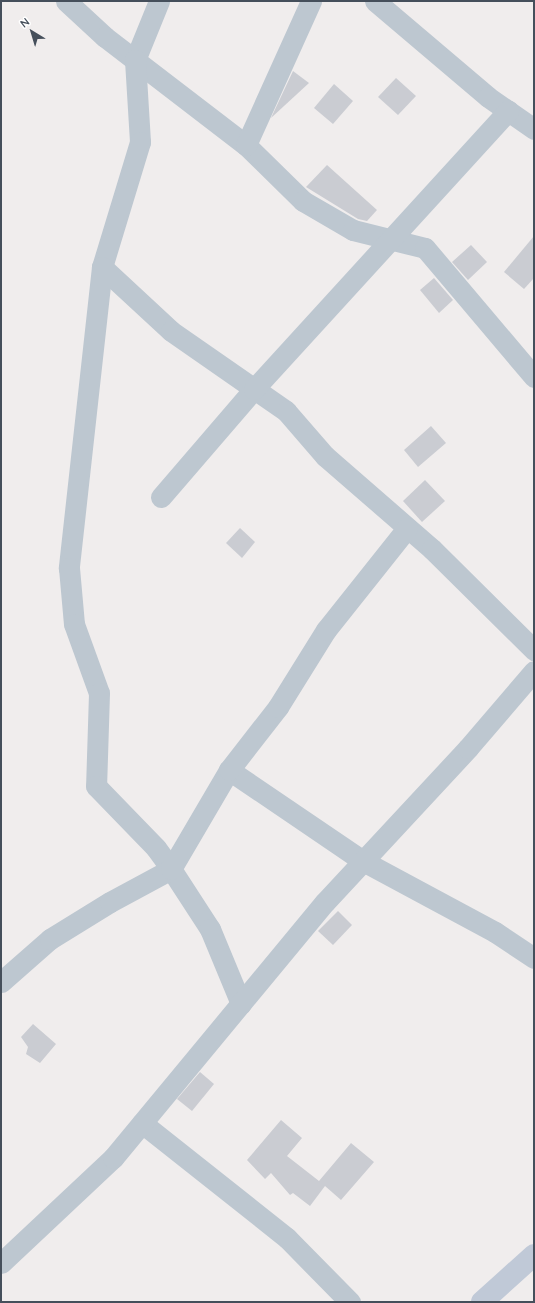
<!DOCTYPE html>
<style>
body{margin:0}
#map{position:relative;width:535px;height:1303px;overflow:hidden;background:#f0eded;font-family:Quicksand,sans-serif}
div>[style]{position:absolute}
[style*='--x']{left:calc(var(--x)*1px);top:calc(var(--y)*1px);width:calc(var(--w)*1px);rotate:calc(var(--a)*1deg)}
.building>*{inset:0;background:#caccd2}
.street>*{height:21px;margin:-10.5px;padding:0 10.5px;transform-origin:10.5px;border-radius:10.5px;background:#bdc7d0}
.secondary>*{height:22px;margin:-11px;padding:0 11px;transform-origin:11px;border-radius:11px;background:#c0c9d7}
span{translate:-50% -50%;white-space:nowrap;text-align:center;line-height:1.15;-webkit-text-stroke:3px #fff;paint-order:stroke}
.frame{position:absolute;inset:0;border:2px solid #454f5b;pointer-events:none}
.north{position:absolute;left:12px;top:12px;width:40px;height:40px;-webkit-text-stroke:3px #fff;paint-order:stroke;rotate:322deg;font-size:11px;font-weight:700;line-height:16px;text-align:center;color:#454f5b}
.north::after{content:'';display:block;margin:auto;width:14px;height:18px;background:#454f5b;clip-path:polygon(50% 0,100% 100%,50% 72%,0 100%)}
</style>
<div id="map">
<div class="building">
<i style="clip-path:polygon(293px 71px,309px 83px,271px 118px)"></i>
<i style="clip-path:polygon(396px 78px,416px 96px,398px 115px,378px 97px)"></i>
<i style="clip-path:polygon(334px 84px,353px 101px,333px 124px,314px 108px)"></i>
<i style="clip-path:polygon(327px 165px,377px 210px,367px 221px,358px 219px,306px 187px)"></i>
<i style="clip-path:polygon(534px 236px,534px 278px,524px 289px,504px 272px)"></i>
<i style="clip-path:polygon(471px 245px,487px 262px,468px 280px,452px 262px)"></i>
<i style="clip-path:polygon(434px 278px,453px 300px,439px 313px,420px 290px)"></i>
<i style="clip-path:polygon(431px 426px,446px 443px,418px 467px,404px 450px)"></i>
<i style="clip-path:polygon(425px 480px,445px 501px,422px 522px,403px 501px)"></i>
<i style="clip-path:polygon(240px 528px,255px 542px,242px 558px,226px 543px)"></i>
<i style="clip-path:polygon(338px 911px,352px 925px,333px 945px,318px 931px)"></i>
<i style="clip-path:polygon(33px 1024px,56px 1044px,40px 1063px,26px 1054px,28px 1047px,21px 1037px)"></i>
<i style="clip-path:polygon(200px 1072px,214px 1084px,192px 1111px,177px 1099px)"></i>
<i style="clip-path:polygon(281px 1120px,302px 1138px,287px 1156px,319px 1181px,351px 1143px,374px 1162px,341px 1200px,325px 1186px,310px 1206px,293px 1193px,290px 1195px,271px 1173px,265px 1179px,247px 1160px)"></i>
</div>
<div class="street">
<i style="--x:66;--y:1;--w:53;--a:42.7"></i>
<i style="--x:105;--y:37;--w:178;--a:37.5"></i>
<i style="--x:246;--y:145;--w:80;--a:44.5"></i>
<i style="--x:303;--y:201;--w:58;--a:30.1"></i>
<i style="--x:353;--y:230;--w:74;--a:14"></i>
<i style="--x:425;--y:248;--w:169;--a:49.8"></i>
<i style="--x:159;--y:1;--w:64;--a:112.1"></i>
<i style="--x:135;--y:60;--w:82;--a:86.5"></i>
<i style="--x:140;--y:142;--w:131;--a:106.9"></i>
<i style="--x:102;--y:267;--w:303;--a:96.3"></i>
<i style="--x:69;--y:568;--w:56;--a:84.9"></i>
<i style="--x:74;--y:624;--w:73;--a:70.1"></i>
<i style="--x:99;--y:693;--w:93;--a:91.8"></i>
<i style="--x:96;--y:786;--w:86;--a:45.9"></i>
<i style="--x:156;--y:848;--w:26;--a:54"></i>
<i style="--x:171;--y:869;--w:72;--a:57"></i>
<i style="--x:210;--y:929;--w:81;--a:67.5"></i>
<i style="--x:375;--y:1;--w:148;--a:40.3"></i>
<i style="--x:488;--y:97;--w:56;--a:34.8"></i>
<i style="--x:246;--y:145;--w:158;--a:-65.7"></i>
<i style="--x:102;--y:267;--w:94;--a:42.8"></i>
<i style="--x:171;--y:331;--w:140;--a:34.8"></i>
<i style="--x:286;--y:411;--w:60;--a:49.1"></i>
<i style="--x:325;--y:456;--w:142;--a:41"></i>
<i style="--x:432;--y:549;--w:144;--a:44.7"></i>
<i style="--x:161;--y:497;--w:143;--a:-49.3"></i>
<i style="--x:254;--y:389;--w:377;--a:-47.6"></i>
<i style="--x:229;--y:770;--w:162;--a:34.2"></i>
<i style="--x:363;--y:861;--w:150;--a:28.3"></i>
<i style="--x:495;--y:932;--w:47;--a:33.7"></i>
<i style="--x:1;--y:982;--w:65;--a:-41.3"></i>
<i style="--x:50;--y:939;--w:70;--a:-31.7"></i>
<i style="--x:110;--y:902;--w:69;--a:-28.4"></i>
<i style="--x:171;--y:869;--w:115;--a:-59.6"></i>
<i style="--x:229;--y:770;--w:80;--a:-52.1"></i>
<i style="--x:278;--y:707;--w:91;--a:-58.1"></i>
<i style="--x:326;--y:630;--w:130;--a:-51.5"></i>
<i style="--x:142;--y:1123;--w:185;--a:38.4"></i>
<i style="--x:287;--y:1238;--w:90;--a:45.5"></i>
<i style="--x:1;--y:1263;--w:154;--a:-43.2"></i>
<i style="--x:113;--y:1158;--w:332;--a:-50.4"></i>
<i style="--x:325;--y:902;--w:210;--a:-47.1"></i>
<i style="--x:468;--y:748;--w:101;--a:-49.4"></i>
</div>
<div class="secondary">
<i style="--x:482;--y:1302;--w:70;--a:-42.1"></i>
</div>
<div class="frame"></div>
<div class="north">N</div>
</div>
